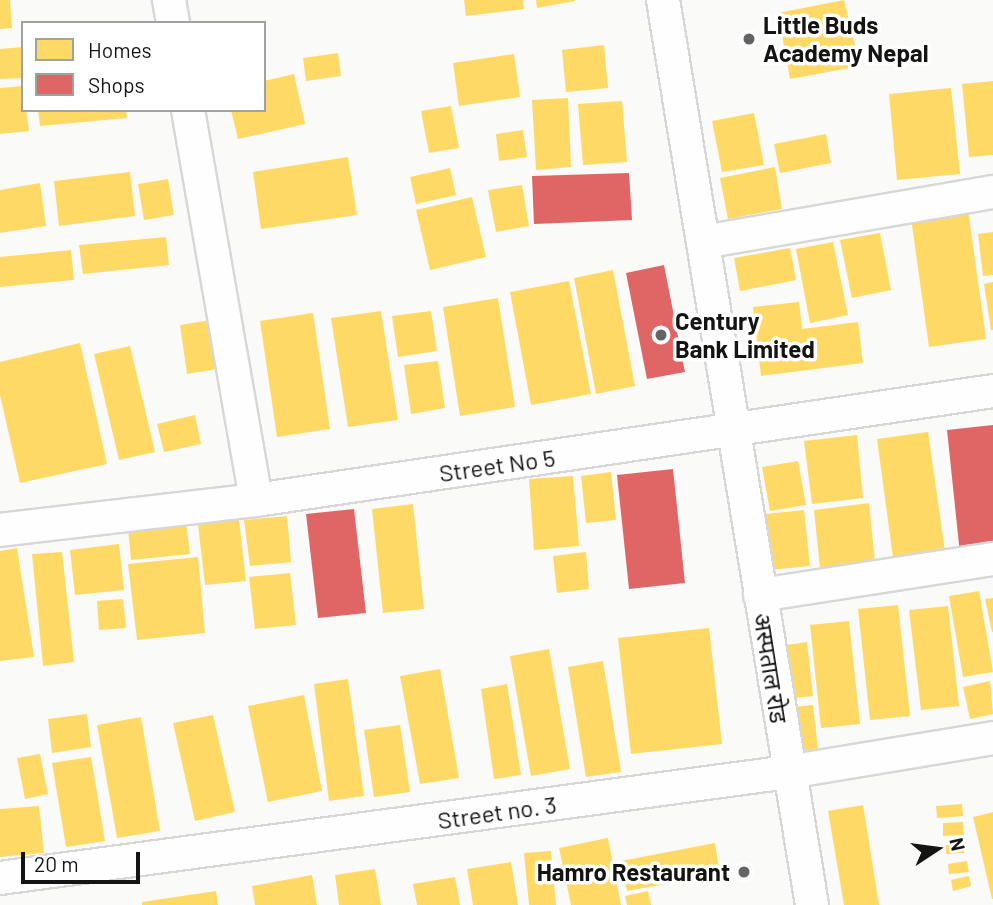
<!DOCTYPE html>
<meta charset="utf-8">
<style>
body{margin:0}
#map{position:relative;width:993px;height:905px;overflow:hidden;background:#fafaf9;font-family:Barlow,"Noto Sans Devanagari",sans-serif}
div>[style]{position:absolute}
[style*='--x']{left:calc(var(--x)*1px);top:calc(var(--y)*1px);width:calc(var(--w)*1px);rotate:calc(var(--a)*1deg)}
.homes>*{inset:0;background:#ffd966}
.shops>*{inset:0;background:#e06666}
.roads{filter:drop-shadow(2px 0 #d6d7d6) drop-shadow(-2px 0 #d6d7d6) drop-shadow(0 2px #d6d7d6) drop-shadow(0 -2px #d6d7d6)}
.minor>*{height:32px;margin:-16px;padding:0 16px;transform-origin:16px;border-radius:16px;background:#fefefe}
.dots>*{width:19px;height:19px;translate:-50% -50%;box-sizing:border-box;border:4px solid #fff;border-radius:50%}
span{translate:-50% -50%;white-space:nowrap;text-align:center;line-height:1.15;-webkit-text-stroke:7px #fff;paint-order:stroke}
.poi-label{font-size:24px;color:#141413;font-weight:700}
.left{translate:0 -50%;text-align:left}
.right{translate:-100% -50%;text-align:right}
.street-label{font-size:24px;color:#141413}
.legend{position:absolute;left:21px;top:21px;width:245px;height:91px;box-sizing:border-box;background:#fff;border:2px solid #a1a1a1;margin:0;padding:9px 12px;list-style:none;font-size:21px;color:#141413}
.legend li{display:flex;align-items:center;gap:14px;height:35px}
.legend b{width:35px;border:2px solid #a1a1a1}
.north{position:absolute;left:902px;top:814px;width:70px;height:70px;-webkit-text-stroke:5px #fff;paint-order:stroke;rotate:77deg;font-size:19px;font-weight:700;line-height:28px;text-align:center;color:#141413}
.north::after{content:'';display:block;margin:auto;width:24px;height:32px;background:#141413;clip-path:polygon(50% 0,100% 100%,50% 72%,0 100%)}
.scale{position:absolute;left:21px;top:852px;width:119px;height:32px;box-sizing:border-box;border:4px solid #141413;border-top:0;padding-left:9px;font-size:21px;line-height:24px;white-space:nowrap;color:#141413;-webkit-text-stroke:5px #fff;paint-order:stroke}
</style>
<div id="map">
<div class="homes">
<i style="clip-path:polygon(0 0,10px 0,12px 28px,0 29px)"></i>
<i style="clip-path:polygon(464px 0,523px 0,524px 9px,466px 16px)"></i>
<i style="clip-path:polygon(536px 0,575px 0,575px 1px,537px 8px)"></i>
<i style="clip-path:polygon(844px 0,860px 66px,790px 79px,778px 13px)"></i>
<i style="clip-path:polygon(604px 45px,608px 88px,566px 92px,562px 50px)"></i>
<i style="clip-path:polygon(23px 47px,23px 78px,0 79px,0 49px)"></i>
<i style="clip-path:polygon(338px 53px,341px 76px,306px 81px,303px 58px)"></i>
<i style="clip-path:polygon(514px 54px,520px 97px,459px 106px,453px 63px)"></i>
<i style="clip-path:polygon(294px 74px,305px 124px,238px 139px,231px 110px,264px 110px,264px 81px)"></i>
<i style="clip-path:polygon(993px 81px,993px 155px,969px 157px,962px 84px)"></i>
<i style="clip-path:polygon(23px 86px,29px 131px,0 134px,0 88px)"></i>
<i style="clip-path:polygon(951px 88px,960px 174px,897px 180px,889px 94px)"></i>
<i style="clip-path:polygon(568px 98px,571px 167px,536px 170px,532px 100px)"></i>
<i style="clip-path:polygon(622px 101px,627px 162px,583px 165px,578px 104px)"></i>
<i style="clip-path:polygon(451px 106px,459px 148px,429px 153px,421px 111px)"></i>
<i style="clip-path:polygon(38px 110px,126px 110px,127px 118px,40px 126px)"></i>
<i style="clip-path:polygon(754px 113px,764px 165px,722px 172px,712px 121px)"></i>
<i style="clip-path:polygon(523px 130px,527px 157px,499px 161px,496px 134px)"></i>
<i style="clip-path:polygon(826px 134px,831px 163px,780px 173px,774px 144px)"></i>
<i style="clip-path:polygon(348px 157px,357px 215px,261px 229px,253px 172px)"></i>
<i style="clip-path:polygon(775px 167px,782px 209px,728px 219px,720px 178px)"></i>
<i style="clip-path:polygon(450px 168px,456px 195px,416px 204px,410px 177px)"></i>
<i style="clip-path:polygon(130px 172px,135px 216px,59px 226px,54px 181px)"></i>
<i style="clip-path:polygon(168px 179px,174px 215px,144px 220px,138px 184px)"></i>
<i style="clip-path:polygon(40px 183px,46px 226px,0 233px,0 190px)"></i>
<i style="clip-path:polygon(522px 185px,529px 226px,496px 232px,488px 190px)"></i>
<i style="clip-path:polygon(472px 197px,486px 257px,430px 270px,416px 210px)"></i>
<i style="clip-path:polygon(968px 210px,986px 339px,929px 347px,911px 218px)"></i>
<i style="clip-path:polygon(993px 232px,993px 275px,983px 276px,978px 234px)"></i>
<i style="clip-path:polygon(880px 233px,891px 290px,852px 298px,840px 240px)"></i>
<i style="clip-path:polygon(166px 237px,169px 265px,83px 274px,79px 245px)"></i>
<i style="clip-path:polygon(833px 242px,848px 315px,810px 323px,796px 249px)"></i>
<i style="clip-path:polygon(790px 248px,796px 280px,740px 291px,734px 258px)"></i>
<i style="clip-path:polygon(71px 250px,74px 280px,0 287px,0 257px)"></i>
<i style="clip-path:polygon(613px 270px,635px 386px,596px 394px,574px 278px)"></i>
<i style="clip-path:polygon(569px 281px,591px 394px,531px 405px,510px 292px)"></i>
<i style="clip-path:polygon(993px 282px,993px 330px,991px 330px,984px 284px)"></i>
<i style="clip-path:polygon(498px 298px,515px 407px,460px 416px,443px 307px)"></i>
<i style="clip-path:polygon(799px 302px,802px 329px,858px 322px,863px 363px,761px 376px,753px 307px)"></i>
<i style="clip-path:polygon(381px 311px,398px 420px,348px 427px,331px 318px)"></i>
<i style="clip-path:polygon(431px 311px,437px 351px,398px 357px,392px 316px)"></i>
<i style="clip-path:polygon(313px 313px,330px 429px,277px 437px,260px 321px)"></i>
<i style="clip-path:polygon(210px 320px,217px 369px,187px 374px,180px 325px)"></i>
<i style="clip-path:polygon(80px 343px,107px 464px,20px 483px,0 395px,0 362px)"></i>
<i style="clip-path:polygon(130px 346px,155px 452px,119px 460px,94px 354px)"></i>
<i style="clip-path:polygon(438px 361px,445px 408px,411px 414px,404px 365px)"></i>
<i style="clip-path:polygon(195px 415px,201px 444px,164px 452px,157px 424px)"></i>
<i style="clip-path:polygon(928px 432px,946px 558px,894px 565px,877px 439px)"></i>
<i style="clip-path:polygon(857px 435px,863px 498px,812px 504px,804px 441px)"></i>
<i style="clip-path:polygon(798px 461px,806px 505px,770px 511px,762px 467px)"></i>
<i style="clip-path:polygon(611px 472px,616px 520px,586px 523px,581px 476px)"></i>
<i style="clip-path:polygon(573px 476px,579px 546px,534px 550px,529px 479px)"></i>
<i style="clip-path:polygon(869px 503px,875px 562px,820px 568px,814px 510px)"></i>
<i style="clip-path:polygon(413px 504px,424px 609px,383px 613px,372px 509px)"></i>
<i style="clip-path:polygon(804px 510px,810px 566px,770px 570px,765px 514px)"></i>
<i style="clip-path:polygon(287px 516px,291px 562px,250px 566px,244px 520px)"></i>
<i style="clip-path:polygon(239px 520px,246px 581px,205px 585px,198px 524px)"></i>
<i style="clip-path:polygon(186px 522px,190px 554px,131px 560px,128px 529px)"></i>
<i style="clip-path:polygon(119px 544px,124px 590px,75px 595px,70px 550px)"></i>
<i style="clip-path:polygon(17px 548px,34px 657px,0 661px,0 551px)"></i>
<i style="clip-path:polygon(62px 552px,74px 662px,43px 666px,32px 554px)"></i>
<i style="clip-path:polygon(586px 552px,589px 589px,557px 593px,553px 556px)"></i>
<i style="clip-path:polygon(198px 557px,205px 633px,137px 640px,128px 564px)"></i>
<i style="clip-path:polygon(290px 573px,296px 625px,255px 629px,249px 577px)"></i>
<i style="clip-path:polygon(979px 591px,993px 672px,963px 677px,949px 596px)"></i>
<i style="clip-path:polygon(993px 598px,993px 632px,992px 632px,985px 599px)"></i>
<i style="clip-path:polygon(123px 599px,126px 628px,99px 630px,97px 601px)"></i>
<i style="clip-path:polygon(898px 605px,910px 716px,870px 720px,858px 609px)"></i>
<i style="clip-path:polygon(948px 606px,959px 706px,921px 710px,909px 610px)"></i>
<i style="clip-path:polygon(849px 621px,860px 724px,821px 728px,810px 625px)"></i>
<i style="clip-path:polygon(709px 628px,722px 744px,631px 754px,618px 638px)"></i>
<i style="clip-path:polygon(807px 642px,813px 696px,785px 699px,780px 646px)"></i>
<i style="clip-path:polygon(549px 649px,570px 769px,531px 776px,510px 656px)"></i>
<i style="clip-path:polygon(603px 661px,621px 772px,586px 777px,568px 667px)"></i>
<i style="clip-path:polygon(440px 669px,459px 778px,420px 784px,400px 676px)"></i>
<i style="clip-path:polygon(348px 679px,364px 796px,329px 801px,314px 684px)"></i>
<i style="clip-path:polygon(990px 681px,993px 714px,970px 719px,963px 687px)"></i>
<i style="clip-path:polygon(507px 684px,521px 775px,494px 779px,481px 689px)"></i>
<i style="clip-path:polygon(304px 695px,322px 791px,268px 802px,248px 706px)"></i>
<i style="clip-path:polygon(813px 705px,818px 749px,789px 753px,784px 708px)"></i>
<i style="clip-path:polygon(87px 714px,91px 747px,52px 753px,48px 719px)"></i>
<i style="clip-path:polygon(213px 715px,235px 812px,195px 821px,173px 723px)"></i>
<i style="clip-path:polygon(141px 717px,160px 831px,117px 838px,97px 725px)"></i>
<i style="clip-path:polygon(400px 725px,410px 792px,374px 797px,364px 730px)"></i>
<i style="clip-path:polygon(40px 754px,48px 794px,25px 799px,17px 758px)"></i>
<i style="clip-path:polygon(91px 757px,105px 841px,66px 847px,52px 763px)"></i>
<i style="clip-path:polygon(962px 804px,963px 816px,937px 818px,936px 806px)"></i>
<i style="clip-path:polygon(863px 805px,879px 905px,844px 905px,828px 811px)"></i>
<i style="clip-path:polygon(39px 806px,44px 853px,0 857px,0 809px)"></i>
<i style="clip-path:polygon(993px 812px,993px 899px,992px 899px,973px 817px)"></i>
<i style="clip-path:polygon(963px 822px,964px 835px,943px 836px,943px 823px)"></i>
<i style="clip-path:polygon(608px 838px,621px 905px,571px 905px,559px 848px)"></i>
<i style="clip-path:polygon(715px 843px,720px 874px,627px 891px,621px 861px)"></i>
<i style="clip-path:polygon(964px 844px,964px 853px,946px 854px,946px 845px)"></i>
<i style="clip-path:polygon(551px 851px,556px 905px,529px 905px,524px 853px)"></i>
<i style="clip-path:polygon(967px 861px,969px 872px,949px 874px,948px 864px)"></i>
<i style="clip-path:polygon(511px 862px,518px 905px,473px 905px,467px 869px)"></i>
<i style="clip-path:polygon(375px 869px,381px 905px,339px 905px,335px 875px)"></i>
<i style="clip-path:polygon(312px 875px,317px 905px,255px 905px,252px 886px)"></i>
<i style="clip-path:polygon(969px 876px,971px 886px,953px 891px,951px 880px)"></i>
<i style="clip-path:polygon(455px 877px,460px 905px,417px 905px,413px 884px)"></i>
<i style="clip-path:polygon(216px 891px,218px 905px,142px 905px,142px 902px)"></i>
<i style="clip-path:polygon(648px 891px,651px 905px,627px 905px,625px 896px)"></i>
</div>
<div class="shops">
<i style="clip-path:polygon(629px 173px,632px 220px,534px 224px,532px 176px)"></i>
<i style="clip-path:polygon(664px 265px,685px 372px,647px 379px,626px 273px)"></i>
<i style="clip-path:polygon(993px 425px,993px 550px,960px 554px,947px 430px)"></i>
<i style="clip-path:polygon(673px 469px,685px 583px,629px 589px,617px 475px)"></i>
<i style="clip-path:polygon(354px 509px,366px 613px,318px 618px,306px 514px)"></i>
</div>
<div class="roads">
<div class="minor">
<i style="--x:169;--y:0;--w:23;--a:80"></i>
<i style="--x:663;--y:0;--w:917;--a:80.65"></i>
<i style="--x:188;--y:110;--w:396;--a:80.1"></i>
<i style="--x:703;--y:242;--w:294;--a:-9.8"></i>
<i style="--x:0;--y:530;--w:258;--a:-6.7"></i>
<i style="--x:256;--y:500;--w:745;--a:-8.41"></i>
<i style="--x:760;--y:595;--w:236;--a:-8.8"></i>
<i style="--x:0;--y:878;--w:795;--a:-7.66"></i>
<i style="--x:788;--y:772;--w:208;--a:-9.4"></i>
</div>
</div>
<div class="dots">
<i style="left:749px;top:39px;background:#646464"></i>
<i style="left:661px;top:335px;background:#646464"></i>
<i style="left:744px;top:872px;background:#646464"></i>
</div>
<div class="poi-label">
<span class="left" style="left:763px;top:39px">Little Buds<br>Academy Nepal</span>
<span class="left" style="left:675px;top:335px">Century<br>Bank Limited</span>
<span class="right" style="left:730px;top:872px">Hamro Restaurant</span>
</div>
<div class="street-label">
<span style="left:497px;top:465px;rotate:-8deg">Street No 5</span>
<span style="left:771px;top:668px;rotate:81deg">अस्पताल रोड</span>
<span style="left:497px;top:812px;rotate:-8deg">Street no. 3</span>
</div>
<ul class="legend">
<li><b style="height:19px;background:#ffd966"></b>Homes</li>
<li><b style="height:19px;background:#e06666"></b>Shops</li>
</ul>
<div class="north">N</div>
<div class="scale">20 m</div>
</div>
